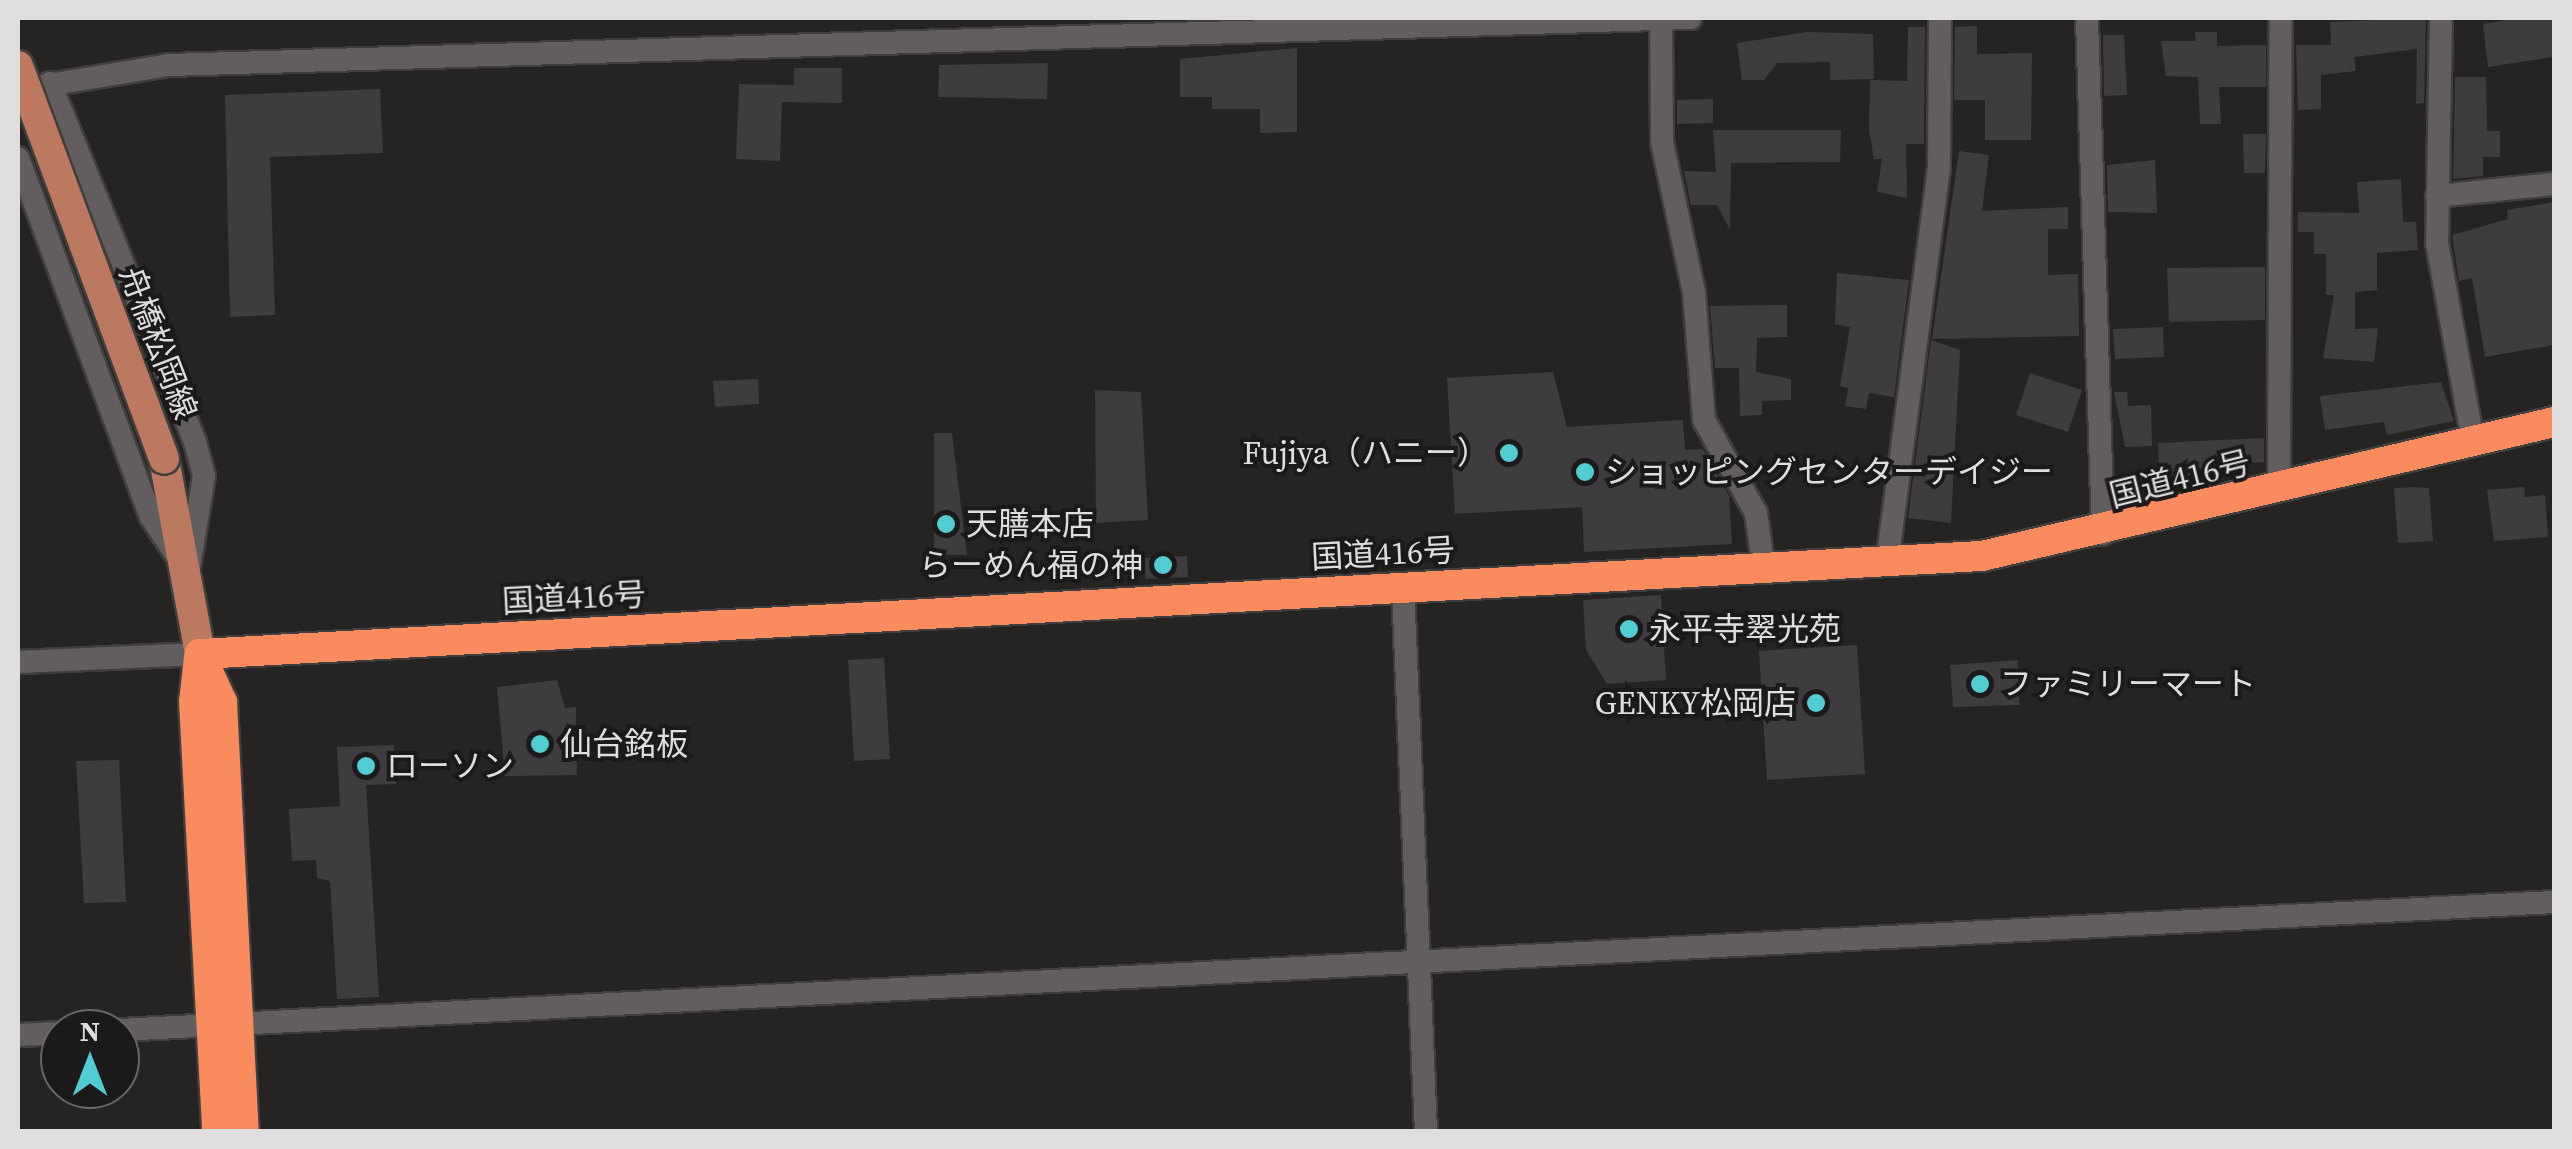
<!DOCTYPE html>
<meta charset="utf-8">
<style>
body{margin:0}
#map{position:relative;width:2572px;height:1149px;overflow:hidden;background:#262323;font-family:"Source Serif 4","Noto Sans JP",serif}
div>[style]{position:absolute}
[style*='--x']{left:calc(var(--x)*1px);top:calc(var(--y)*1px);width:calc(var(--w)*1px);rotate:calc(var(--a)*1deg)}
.building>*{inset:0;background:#3e3c3e}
.roads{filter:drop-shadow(2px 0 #413e3e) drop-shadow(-2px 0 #413e3e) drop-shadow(0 2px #413e3e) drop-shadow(0 -2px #413e3e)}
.minor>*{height:22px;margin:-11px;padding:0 11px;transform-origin:11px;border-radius:11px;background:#625e5f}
.major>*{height:30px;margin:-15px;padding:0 15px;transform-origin:15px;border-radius:15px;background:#bd795f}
.highway>*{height:30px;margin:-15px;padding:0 15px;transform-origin:15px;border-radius:15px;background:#fa8b5f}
.bridges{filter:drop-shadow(2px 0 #413e3e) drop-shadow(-2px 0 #413e3e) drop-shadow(0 2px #413e3e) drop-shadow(0 -2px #413e3e)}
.major-bridge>*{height:30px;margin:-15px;padding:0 15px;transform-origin:15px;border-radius:15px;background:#bd795f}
.dots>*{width:28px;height:28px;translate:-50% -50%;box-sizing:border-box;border:5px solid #1c191a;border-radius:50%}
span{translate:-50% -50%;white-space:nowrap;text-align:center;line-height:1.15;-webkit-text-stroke:8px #1c191a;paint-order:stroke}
.street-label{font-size:32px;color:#dfddde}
.poi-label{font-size:32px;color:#dfddde}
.right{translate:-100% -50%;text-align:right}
.left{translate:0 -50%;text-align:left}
.frame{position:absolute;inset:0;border:20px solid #dfddde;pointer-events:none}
.north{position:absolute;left:40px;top:1009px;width:100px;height:100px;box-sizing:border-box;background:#1c191a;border:2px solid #6a6768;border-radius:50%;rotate:0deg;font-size:28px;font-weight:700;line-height:40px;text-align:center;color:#dfddde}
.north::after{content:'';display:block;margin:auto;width:35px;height:45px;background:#51ccd3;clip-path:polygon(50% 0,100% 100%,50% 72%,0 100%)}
</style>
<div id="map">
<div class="building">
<i style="clip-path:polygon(2426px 18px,2424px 103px,2416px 104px,2417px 49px,2354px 57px,2356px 71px,2321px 75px,2321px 109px,2298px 110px,2296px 45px,2331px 45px,2330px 22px)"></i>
<i style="clip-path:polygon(2520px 18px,2554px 18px,2554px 57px,2488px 67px,2483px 24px)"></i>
<i style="clip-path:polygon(1977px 26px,1977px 54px,2032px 53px,2031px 140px,1985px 140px,1985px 100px,1954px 100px,1955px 27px)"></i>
<i style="clip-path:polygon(1908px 27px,1925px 27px,1924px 144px,1906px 144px,1907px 198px,1877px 192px,1882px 159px,1874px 159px,1869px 130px,1870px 80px,1907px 81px)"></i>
<i style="clip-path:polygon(1807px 32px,1873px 34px,1874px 79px,1830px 80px,1830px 62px,1777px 63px,1764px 80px,1742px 80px,1737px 43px)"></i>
<i style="clip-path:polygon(2195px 32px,2217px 32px,2217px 46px,2266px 45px,2266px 87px,2219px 87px,2221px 124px,2200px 124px,2198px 77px,2166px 76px,2161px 41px,2196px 41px)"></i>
<i style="clip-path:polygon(2103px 35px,2124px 35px,2127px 95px,2104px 96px)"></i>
<i style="clip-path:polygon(1297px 48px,1297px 132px,1260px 133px,1260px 109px,1212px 109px,1212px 97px,1180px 97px,1180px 59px)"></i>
<i style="clip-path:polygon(1048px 63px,1047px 99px,938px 97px,939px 65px)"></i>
<i style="clip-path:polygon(794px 68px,842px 68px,842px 103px,782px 102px,780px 161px,736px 159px,739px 84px,794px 85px)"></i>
<i style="clip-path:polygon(2455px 77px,2486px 77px,2487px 131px,2500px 131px,2500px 157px,2483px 157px,2483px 176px,2453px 179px)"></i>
<i style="clip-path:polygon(380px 89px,383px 153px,270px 157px,275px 315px,230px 317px,225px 95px)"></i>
<i style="clip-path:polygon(1713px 99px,1713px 123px,1677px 124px,1677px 100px)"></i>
<i style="clip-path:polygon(1713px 130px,1841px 130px,1840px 162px,1731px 163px,1730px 230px,1717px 205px,1691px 205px,1684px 171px,1716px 172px)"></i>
<i style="clip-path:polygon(2243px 134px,2266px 134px,2265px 173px,2244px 173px)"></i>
<i style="clip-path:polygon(1959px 151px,1989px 155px,1982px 211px,2068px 207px,2068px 229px,2048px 229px,2048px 275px,2078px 274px,2079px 336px,1932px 339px)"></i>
<i style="clip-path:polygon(2155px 160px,2157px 213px,2108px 212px,2107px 165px)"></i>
<i style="clip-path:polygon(2401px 179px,2403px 222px,2416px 222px,2418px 250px,2377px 253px,2377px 290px,2355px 292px,2355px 329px,2378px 328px,2374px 362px,2323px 358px,2334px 295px,2326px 295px,2326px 254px,2314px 254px,2314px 232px,2298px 232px,2298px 212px,2359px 213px,2357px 182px)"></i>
<i style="clip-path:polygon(2554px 202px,2554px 345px,2485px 357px,2472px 278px,2459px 281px,2452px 235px,2508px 219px,2507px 210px)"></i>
<i style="clip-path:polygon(2265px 267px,2265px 320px,2169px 322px,2167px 268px)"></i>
<i style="clip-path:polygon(1837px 273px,1909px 280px,1894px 397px,1869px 393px,1866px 409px,1845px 406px,1848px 388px,1840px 386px,1850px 327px,1835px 324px)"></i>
<i style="clip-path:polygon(1787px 305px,1787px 337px,1757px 338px,1756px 372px,1791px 379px,1791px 400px,1762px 401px,1762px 415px,1740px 416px,1739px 368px,1715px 368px,1710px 306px)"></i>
<i style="clip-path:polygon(2163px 327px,2164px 357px,2115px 359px,2113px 329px)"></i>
<i style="clip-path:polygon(1931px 340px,1960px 350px,1951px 523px,1908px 518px)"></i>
<i style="clip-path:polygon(1553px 372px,1567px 427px,1683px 420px,1685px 450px,1703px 449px,1729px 496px,1732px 544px,1584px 552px,1582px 507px,1455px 514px,1447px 378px)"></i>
<i style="clip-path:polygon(2030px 373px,2082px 390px,2068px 432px,2016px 415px)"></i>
<i style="clip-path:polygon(758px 379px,759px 404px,715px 407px,713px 381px)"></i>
<i style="clip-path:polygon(2441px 382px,2454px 421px,2387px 435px,2384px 422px,2325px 430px,2320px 396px)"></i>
<i style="clip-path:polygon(1095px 390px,1141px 392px,1148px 520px,1096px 523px)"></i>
<i style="clip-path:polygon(2114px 392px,2127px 392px,2128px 406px,2151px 405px,2152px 446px,2125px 447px)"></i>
<i style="clip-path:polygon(934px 433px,952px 433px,967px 555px,934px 555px)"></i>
<i style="clip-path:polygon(2264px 438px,2264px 462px,2249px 463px,2249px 474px,2159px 476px,2158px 443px)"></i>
<i style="clip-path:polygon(2413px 487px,2429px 488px,2433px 541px,2398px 543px,2394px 488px)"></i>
<i style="clip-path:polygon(2524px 487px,2525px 497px,2545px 495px,2548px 537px,2494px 541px,2487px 490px)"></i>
<i style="clip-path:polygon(1187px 556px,1188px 577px,1145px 579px,1144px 558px)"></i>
<i style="clip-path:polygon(1661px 595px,1666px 680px,1607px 684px,1586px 650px,1583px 600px)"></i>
<i style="clip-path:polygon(1857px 645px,1865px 774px,1767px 780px,1759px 651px)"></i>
<i style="clip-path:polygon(884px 658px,890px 759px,854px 761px,848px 660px)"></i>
<i style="clip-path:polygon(2018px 660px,2019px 705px,1953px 707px,1950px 665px)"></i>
<i style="clip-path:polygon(557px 680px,565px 708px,576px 707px,577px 775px,505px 776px,497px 687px)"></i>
<i style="clip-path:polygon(394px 745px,396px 784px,366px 785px,379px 997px,337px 999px,330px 881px,317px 878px,316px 860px,292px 861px,289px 809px,340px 806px,337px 747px)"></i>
<i style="clip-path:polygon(119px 760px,126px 902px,84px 903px,76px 761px)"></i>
</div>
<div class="roads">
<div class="minor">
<i style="--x:2087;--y:18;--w:516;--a:88.22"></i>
<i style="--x:2441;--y:18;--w:225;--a:91"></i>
<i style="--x:2437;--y:243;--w:202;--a:79.7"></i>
<i style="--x:1661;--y:22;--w:120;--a:89.5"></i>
<i style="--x:1662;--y:142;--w:153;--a:78"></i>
<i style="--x:1694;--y:292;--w:128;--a:85.5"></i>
<i style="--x:1704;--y:420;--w:107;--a:60.8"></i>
<i style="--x:1756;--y:513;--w:58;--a:82"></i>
<i style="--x:50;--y:83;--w:387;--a:68"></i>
<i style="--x:195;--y:442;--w:35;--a:75"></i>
<i style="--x:204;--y:476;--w:93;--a:99.3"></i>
<i style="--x:18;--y:90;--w:153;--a:-9.4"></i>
<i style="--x:169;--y:65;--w:1522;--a:-1.77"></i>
<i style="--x:18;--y:158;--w:383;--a:69.7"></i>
<i style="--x:151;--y:517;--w:58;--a:56.3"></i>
<i style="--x:2437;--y:196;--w:118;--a:-5.9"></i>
<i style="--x:2279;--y:490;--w:472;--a:-89.8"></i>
<i style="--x:1887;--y:563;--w:398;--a:-82.5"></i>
<i style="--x:1939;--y:168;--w:150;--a:-89.6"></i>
<i style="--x:1403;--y:588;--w:544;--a:87.58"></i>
<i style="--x:18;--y:662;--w:182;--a:-2.5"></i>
<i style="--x:120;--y:1030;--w:2437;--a:-3.01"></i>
<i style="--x:18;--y:1035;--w:42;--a:-2.7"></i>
</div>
<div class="major">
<i style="--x:164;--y:459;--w:198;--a:79.5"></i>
</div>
<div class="highway">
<i style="--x:200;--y:654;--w:1785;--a:-3.15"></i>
<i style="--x:1982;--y:556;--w:587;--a:-13.18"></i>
<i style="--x:200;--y:654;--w:53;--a:65.4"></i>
<i style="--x:222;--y:702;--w:431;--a:87.1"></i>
<i style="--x:199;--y:657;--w:45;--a:96.3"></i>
<i style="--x:194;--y:702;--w:431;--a:86.9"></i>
</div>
</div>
<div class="bridges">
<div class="major-bridge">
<i style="--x:18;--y:66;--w:419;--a:69.6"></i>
</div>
</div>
<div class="dots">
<i style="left:1509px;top:453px;background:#51ccd3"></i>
<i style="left:1585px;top:472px;background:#51ccd3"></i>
<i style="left:946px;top:524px;background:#51ccd3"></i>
<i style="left:1163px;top:565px;background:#51ccd3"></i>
<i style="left:1629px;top:629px;background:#51ccd3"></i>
<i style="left:1980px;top:684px;background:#51ccd3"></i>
<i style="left:1816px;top:703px;background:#51ccd3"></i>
<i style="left:540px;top:744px;background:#51ccd3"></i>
<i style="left:366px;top:766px;background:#51ccd3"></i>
</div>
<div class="street-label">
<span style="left:158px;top:343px;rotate:69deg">舟橋松岡線</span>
<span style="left:2180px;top:479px;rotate:-14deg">国道416号</span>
<span style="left:1383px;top:554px;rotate:-3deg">国道416号</span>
<span style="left:574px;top:598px;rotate:-3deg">国道416号</span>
</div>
<div class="poi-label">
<span class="right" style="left:1489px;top:453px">Fujiya（ハニー）</span>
<span class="left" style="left:1605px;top:472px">ショッピングセンターデイジー</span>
<span class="left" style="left:966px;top:524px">天膳本店</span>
<span class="right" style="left:1143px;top:565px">らーめん福の神</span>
<span class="left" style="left:1649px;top:629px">永平寺翠光苑</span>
<span class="left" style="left:2000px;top:684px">ファミリーマート</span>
<span class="right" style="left:1796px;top:703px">GENKY松岡店</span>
<span class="left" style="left:560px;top:744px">仙台銘板</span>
<span class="left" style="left:386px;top:766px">ローソン</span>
</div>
<div class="frame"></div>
<div class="north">N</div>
</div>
